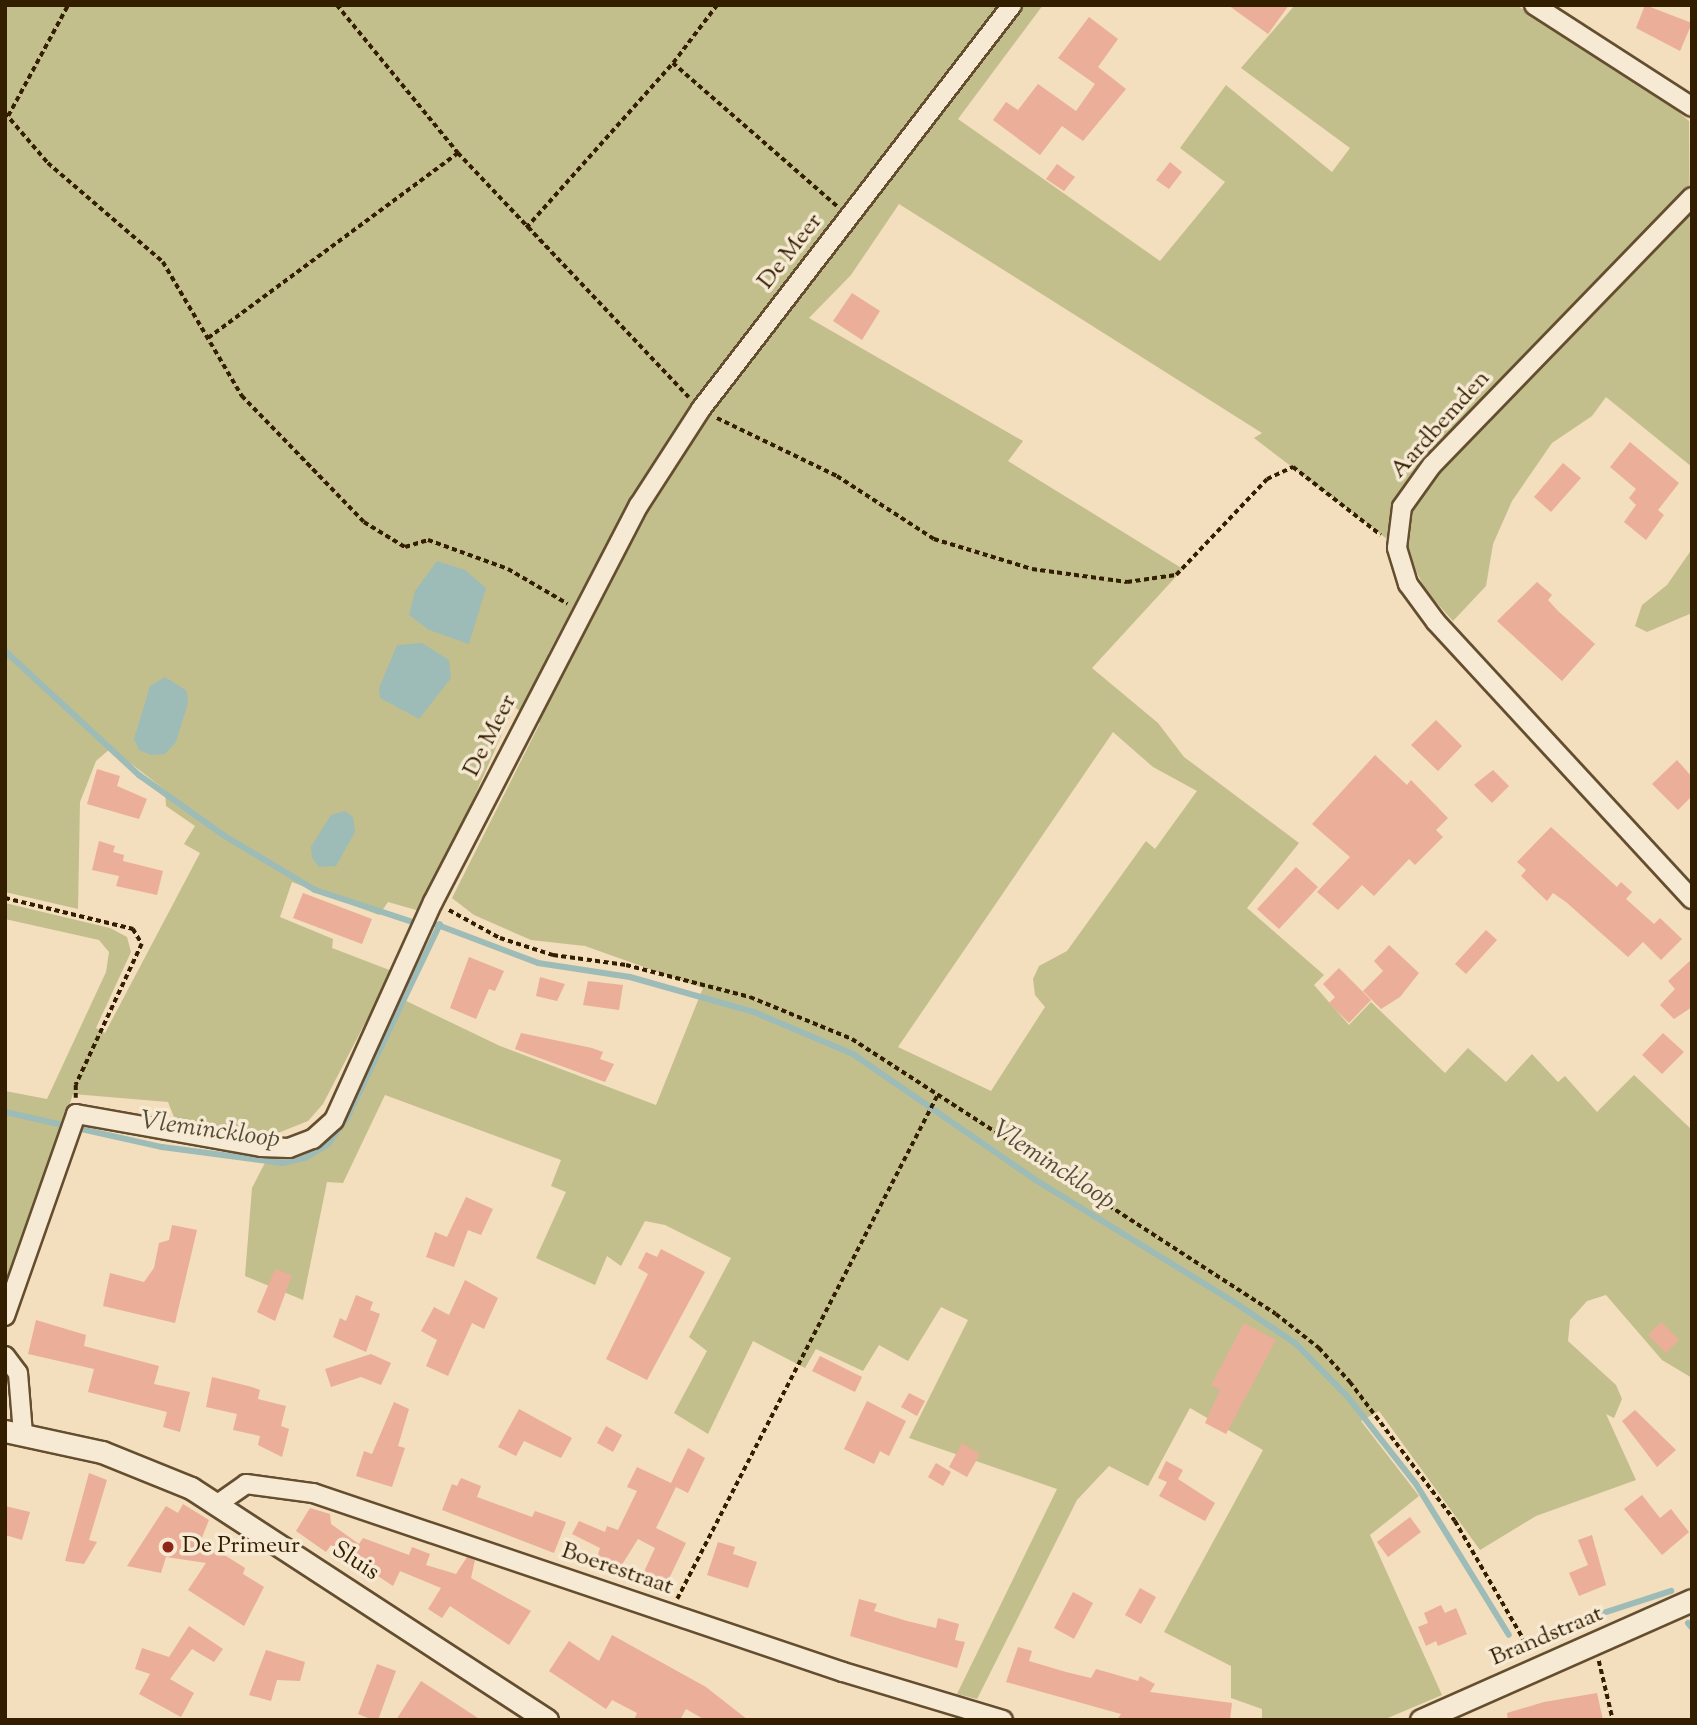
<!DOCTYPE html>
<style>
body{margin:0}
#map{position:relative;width:1697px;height:1725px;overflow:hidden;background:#f3debd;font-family:"Sorts Mill Goudy",serif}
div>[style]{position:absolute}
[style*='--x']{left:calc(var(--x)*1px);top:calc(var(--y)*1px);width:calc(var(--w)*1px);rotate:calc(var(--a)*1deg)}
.green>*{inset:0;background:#c2bf8d}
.water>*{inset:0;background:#9dbbb7}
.stream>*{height:6px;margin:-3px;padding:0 3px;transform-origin:3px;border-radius:3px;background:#9dbbb7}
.building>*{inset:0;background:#ebae98}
.path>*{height:3.5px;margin-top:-1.75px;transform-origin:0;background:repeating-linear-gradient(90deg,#341e00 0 5px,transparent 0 8.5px)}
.roads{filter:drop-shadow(2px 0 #644e2f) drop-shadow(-2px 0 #644e2f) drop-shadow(0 2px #644e2f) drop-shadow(0 -2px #644e2f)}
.minor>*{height:18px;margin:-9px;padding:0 9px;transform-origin:9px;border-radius:9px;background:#f7ead4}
.tertiary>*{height:21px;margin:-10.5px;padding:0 10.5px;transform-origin:10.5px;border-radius:10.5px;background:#f7ead4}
.dots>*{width:19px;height:19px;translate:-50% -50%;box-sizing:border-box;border:4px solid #f7ead4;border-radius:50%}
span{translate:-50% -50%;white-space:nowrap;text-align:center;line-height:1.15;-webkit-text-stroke:7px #f7ead4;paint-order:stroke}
.street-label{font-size:24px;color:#341e00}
.poi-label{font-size:24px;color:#341e00}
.left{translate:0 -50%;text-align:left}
.water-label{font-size:26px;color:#544d37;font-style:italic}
.frame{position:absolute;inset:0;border:7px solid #341e00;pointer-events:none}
</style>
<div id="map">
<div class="green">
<i style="clip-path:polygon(evenodd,5px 5px,998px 5px,688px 412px,631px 499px,548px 654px,567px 661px,652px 498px,697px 426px,1025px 5px,1043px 5px,958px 119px,1160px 261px,1225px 182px,1180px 148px,1226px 85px,1332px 172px,1350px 148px,1241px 68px,1295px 5px,1516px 5px,1660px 96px,1689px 121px,1692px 467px,1606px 397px,1592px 416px,1552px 443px,1512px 501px,1493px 544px,1486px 586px,1453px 621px,1426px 591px,1408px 555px,1254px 438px,1262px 433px,899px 204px,851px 275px,809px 318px,1023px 441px,1008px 461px,1183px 569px,1092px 668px,1158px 723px,1184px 757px,1299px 843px,1247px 908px,1324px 975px,1314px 985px,1349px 1025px,1371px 1002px,1445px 1073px,1468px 1048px,1506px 1082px,1532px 1054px,1558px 1082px,1565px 1076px,1597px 1112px,1634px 1075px,1692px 1130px,1692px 1378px,1662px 1360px,1606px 1295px,1587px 1301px,1570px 1320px,1568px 1341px,1616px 1385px,1622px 1399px,1614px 1418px,1606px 1414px,1636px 1480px,1536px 1516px,1480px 1550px,1379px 1411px,1361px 1421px,1419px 1496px,1370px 1535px,1442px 1695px,1383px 1720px,1262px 1720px,1262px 1709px,1231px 1698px,1231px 1666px,1164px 1632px,1263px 1450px,1190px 1408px,1148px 1486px,1109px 1466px,1077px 1500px,977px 1699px,957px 1694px,1057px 1489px,909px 1438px,968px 1320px,941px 1307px,908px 1361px,879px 1345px,863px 1371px,816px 1349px,805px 1368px,753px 1341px,708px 1434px,674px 1413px,707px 1351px,689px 1337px,731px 1258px,665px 1225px,645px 1221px,621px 1266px,607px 1256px,595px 1285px,536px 1258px,566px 1192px,551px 1186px,561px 1160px,385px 1095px,343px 1183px,327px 1182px,303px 1300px,245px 1276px,252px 1188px,269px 1155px,309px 1144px,349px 1102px,400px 998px,500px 1046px,656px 1105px,703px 988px,585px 946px,531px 940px,474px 915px,452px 898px,540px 723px,514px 707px,423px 912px,388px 902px,379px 915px,292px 882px,280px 917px,333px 939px,332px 948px,392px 971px,323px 1104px,308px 1121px,263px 1139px,176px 1122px,168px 1102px,73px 1094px,5px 1298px,5px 1091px,47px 1099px,106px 972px,109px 952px,99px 940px,5px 919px,5px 903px,110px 928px,127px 937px,131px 952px,96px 1028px,105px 1033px,200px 853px,184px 844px,195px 826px,166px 806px,165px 790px,111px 748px,96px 761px,80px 802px,78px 909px,5px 892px,5px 5px,1113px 732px,1153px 767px,1197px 791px,1155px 849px,1146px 841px,1067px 951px,1039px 966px,1033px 979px,1035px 995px,1045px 1007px,991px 1091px,898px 1047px,1113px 732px)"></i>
<i style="clip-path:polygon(1692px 549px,1692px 613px,1647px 632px,1635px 626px,1642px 605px,1667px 585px)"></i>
</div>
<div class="water">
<i style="clip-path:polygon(437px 561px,465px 570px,486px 588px,469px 644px,429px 630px,409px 615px,415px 591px)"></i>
<i style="clip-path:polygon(422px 643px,449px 660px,451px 678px,419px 719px,380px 698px,379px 688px,397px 645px)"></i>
<i style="clip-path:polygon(165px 677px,187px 691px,188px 703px,176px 742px,165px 754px,151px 755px,139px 750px,134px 739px,150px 686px)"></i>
<i style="clip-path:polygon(345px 811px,353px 817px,355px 832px,336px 866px,319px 867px,312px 858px,311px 847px,331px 815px)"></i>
</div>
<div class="stream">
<i style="--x:5;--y:651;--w:183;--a:42.8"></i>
<i style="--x:139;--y:775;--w:103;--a:35.5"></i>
<i style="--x:223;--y:835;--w:107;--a:30.9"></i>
<i style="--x:315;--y:890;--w:100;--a:18.1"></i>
<i style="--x:435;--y:924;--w:110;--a:20.7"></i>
<i style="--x:538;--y:963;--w:93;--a:8.7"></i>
<i style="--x:630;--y:977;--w:129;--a:15.8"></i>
<i style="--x:754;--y:1012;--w:108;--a:23"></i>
<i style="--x:853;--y:1054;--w:220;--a:34.6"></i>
<i style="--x:1034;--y:1179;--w:231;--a:31.6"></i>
<i style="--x:1231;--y:1300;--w:77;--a:33.9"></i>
<i style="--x:1295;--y:1343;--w:74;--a:45.5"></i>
<i style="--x:1347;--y:1396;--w:112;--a:51.9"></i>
<i style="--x:1416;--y:1484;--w:177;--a:58.4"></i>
<i style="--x:5;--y:1112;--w:161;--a:12.6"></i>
<i style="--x:162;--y:1147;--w:122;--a:7.5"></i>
<i style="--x:283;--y:1163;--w:23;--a:-13"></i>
<i style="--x:305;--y:1158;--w:27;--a:-31"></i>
<i style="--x:328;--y:1144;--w:32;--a:-54"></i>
<i style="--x:347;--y:1118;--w:215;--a:-64.4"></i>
<i style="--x:1688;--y:1623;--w:6;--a:51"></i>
<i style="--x:1560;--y:1627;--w:117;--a:-18"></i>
</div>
<div class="building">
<i style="clip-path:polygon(1228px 5px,1289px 5px,1268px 34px)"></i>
<i style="clip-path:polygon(1645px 5px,1692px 23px,1680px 51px,1636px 28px)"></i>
<i style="clip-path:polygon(1089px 17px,1118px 39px,1098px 67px,1126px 89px,1083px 141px,1062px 126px,1040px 155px,993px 120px,1006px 102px,1018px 110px,1038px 84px,1076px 111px,1095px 84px,1058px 58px)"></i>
<i style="clip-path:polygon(1170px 162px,1182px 172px,1169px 189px,1156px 180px)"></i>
<i style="clip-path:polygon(1057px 164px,1075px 177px,1064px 191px,1046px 179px)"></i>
<i style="clip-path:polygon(852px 293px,880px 311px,862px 340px,833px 321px)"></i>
<i style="clip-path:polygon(1630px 442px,1679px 483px,1658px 510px,1664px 515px,1646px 540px,1624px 522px,1636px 505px,1629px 498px,1636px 489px,1610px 467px)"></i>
<i style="clip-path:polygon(1563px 463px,1581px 478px,1551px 512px,1534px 497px)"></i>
<i style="clip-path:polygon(1537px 582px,1552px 595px,1548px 600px,1558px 611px,1595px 644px,1562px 681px,1497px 621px)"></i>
<i style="clip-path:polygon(1436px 720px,1462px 746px,1438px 771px,1411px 745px)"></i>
<i style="clip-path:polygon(1375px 755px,1407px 785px,1411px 780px,1448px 818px,1436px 830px,1443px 837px,1415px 865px,1409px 859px,1374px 896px,1362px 885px,1338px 910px,1317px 892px,1350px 857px,1312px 824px)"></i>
<i style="clip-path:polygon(1677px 760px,1692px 777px,1692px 796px,1678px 810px,1652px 784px)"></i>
<i style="clip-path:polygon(97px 769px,120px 776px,117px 786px,147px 799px,139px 819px,87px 804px)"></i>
<i style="clip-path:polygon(1493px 770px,1509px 786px,1492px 803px,1474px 785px)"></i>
<i style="clip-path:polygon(1551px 827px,1617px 887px,1621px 882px,1632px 892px,1626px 899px,1654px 924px,1660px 918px,1682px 939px,1661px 960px,1643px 942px,1628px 957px,1566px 902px,1553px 893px,1547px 901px,1521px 876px,1526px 870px,1517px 862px)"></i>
<i style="clip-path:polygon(99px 841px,115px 846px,113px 852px,124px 855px,123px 861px,163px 871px,157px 895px,116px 886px,119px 876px,92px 870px)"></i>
<i style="clip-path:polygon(1296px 867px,1318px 887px,1279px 929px,1257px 909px)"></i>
<i style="clip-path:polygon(303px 893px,372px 919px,362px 944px,293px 918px)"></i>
<i style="clip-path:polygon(1486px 930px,1497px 940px,1466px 974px,1455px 964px)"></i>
<i style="clip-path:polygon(1389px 945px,1419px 973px,1400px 997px,1381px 1009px,1363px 991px,1383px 971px,1374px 961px)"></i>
<i style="clip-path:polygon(469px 957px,504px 971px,495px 991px,489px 989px,476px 1019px,450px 1008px)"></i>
<i style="clip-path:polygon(1692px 959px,1692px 1007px,1674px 1019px,1660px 1005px,1675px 989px,1668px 981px)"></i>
<i style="clip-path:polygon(1339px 968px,1371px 1000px,1349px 1023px,1329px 1003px,1335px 997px,1323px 984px)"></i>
<i style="clip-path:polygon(540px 977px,565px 984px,557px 1001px,536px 996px)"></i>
<i style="clip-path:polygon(588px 981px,623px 985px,619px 1010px,583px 1005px)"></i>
<i style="clip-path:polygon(521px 1033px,592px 1048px,603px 1052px,600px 1059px,614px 1064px,605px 1082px,515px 1049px)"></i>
<i style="clip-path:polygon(1663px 1033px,1684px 1052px,1662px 1074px,1642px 1055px)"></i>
<i style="clip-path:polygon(466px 1197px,493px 1209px,481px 1235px,468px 1230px,454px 1267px,426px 1257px,435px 1232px,447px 1237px)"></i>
<i style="clip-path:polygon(172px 1225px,197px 1230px,175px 1323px,103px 1306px,110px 1273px,144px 1282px,154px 1268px,159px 1243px,169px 1240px)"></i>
<i style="clip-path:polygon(661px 1249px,705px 1272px,647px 1380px,606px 1359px,648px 1274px,638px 1268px,646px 1252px,657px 1257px)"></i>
<i style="clip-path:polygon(275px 1269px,292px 1275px,275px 1321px,257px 1312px)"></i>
<i style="clip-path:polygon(465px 1280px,498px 1298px,484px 1329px,472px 1323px,448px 1376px,426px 1366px,437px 1340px,421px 1331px,434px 1307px,449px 1315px)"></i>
<i style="clip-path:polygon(356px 1295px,373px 1302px,370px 1310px,380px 1314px,366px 1352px,333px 1337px,340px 1318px,346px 1321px)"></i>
<i style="clip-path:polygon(36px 1320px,86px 1335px,84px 1346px,159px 1366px,154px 1384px,190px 1392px,180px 1432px,163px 1427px,167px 1412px,88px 1392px,94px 1369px,28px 1354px)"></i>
<i style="clip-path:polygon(1661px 1322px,1679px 1340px,1666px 1353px,1648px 1335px)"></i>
<i style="clip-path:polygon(1244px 1323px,1276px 1340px,1226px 1434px,1205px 1423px,1220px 1390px,1211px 1385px)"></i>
<i style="clip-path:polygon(371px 1354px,391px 1363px,381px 1385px,361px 1377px,331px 1387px,325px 1369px)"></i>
<i style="clip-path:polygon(820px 1356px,862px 1377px,855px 1392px,812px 1371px)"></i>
<i style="clip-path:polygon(212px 1377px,252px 1387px,260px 1390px,258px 1399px,286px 1406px,281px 1426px,289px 1429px,282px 1457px,258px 1445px,260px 1436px,233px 1430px,237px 1414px,206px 1407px)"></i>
<i style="clip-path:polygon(909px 1393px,925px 1401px,917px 1416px,901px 1407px)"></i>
<i style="clip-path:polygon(867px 1401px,906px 1421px,889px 1456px,880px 1451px,874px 1464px,844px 1449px)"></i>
<i style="clip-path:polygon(394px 1402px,409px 1409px,398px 1446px,405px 1448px,392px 1487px,356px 1476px,364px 1451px,372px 1454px)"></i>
<i style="clip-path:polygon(519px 1409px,572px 1438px,561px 1458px,524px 1441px,516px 1456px,498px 1447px)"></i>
<i style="clip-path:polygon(1635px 1410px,1676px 1450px,1657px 1467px,1622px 1421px)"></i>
<i style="clip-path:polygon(606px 1426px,622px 1435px,613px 1452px,597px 1443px)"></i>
<i style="clip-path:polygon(962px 1443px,980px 1454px,967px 1477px,949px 1467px)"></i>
<i style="clip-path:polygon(688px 1448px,705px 1458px,688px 1493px,676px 1487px,656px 1528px,686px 1543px,665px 1587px,641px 1578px,655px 1548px,638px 1539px,618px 1571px,595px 1564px,600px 1548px,572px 1534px,579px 1521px,605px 1532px,607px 1526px,618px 1530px,637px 1491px,627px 1487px,637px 1467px,671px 1483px)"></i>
<i style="clip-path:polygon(1166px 1461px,1183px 1470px,1178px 1479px,1215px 1503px,1205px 1521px,1159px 1496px,1167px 1482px,1158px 1478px)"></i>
<i style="clip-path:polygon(936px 1463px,951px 1472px,943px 1486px,928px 1477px)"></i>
<i style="clip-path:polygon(89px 1473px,107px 1480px,89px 1540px,97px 1542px,84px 1564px,65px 1561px)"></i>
<i style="clip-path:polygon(461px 1478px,481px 1486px,477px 1497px,532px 1517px,535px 1511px,566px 1522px,554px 1553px,442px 1510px,452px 1484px,457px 1486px)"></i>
<i style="clip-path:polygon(1642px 1495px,1660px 1518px,1671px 1509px,1689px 1532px,1662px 1555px,1624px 1509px)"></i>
<i style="clip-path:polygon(183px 1504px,209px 1520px,201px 1540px,245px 1568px,243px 1574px,264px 1587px,244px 1626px,188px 1590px,206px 1563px,166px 1557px,161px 1573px,127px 1566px,166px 1506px,178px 1513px)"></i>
<i style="clip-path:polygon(5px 1506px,30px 1512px,22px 1540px,5px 1535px)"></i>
<i style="clip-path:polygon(310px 1508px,330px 1514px,331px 1524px,359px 1544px,363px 1538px,409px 1555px,412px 1547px,430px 1554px,426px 1565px,456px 1574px,467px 1557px,475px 1560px,471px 1578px,531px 1611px,509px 1645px,450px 1606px,442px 1618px,428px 1609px,441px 1588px,400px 1571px,393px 1586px,331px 1545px,326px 1552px,296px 1531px)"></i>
<i style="clip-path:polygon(1410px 1517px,1421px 1532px,1388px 1557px,1377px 1542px)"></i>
<i style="clip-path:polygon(1592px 1535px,1606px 1585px,1579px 1596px,1569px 1573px,1588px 1565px,1578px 1540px)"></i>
<i style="clip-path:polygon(718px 1542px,735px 1547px,733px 1554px,757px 1562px,748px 1588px,707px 1575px)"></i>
<i style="clip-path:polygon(1140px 1588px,1156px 1597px,1141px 1624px,1125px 1615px)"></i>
<i style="clip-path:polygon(1073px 1592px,1093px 1603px,1074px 1639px,1054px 1628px)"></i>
<i style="clip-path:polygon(859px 1599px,877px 1604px,874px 1611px,907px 1621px,936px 1628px,938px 1618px,959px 1624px,955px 1640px,965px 1642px,957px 1668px,850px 1636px)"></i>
<i style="clip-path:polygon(1441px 1605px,1445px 1613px,1456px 1608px,1467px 1634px,1438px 1646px,1436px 1641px,1426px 1646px,1418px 1627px,1428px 1623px,1424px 1613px)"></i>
<i style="clip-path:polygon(189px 1626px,223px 1649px,214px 1662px,192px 1649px,170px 1679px,194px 1693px,181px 1717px,139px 1694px,150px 1674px,135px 1669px,142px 1648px,169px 1657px)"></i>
<i style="clip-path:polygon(612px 1635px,706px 1687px,748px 1720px,705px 1720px,686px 1709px,680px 1720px,634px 1720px,637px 1713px,612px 1700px,606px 1709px,549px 1671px,569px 1641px,599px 1661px)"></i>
<i style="clip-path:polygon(1018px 1647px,1032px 1651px,1029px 1661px,1066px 1672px,1091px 1678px,1096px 1669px,1138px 1681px,1140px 1676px,1155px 1684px,1150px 1692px,1232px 1703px,1230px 1720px,1117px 1720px,1121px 1714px,1006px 1682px)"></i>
<i style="clip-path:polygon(266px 1650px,305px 1662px,300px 1681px,277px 1680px,271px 1701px,249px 1695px)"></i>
<i style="clip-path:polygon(377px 1664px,396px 1671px,378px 1720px,373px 1720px,358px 1714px)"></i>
<i style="clip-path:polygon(421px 1681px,438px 1692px,481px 1720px,396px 1720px)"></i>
<i style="clip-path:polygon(1597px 1693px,1603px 1720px,1508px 1720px,1507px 1713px,1544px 1702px)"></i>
</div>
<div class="path">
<i style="--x:337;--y:5;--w:191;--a:50.7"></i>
<i style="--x:458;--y:153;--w:336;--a:46.6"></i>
<i style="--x:673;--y:63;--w:73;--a:-52.8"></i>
<i style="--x:5;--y:113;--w:66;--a:49.3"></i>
<i style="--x:48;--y:163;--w:152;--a:40.7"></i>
<i style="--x:163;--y:262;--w:156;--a:59.5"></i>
<i style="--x:242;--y:396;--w:175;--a:45.9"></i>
<i style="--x:364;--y:522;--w:48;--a:31.4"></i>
<i style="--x:405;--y:547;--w:24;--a:-17"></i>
<i style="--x:428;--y:540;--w:85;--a:19.9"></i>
<i style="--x:508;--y:569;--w:69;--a:30.3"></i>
<i style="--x:8;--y:116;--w:126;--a:-61.6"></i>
<i style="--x:526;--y:228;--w:221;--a:-48.3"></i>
<i style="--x:673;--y:63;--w:218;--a:41.1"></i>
<i style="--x:208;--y:338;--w:311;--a:-36.5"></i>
<i style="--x:717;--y:418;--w:133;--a:25.8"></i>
<i style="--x:837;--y:476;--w:116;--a:33"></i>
<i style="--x:934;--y:539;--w:102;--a:17"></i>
<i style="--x:1032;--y:569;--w:96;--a:7.8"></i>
<i style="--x:1127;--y:582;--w:49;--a:-8.1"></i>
<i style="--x:1176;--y:575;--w:132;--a:-46.5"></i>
<i style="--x:1267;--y:479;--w:29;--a:-25"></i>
<i style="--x:1293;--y:467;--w:111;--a:37.7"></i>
<i style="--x:5;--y:898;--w:132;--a:13.6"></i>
<i style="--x:133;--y:929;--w:17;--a:59"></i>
<i style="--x:142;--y:944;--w:156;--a:115.1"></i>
<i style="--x:76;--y:1085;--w:13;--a:90"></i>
<i style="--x:449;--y:910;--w:58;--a:28.8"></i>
<i style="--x:500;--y:938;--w:56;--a:17.8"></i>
<i style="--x:553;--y:955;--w:74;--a:7.8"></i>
<i style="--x:626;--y:965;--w:128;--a:14.5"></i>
<i style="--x:750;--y:997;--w:110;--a:22.4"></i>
<i style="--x:852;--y:1039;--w:505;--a:32.97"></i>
<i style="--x:1276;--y:1314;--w:55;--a:38.3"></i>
<i style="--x:1319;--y:1348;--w:46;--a:47.6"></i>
<i style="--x:1350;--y:1382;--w:174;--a:52.9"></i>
<i style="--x:1455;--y:1521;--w:151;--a:59.9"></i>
<i style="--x:677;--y:1599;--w:566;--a:-62.67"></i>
<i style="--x:1599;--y:1661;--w:61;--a:76.7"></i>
</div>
<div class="roads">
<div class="minor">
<i style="--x:1534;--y:5;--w:188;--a:32.8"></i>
<i style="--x:1692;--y:197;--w:373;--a:134.1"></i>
<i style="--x:1432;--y:465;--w:52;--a:125.5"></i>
<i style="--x:1402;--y:507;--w:41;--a:97"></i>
<i style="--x:1397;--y:548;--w:38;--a:73"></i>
<i style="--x:1408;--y:584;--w:47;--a:53.6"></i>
<i style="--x:1436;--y:622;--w:377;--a:47.3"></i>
<i style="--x:5;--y:1316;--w:214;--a:-70.6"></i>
<i style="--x:76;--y:1114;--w:188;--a:10.1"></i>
<i style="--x:261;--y:1147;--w:28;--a:2"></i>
<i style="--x:289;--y:1148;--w:26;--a:-21"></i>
<i style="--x:313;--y:1139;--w:28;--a:-42"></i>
<i style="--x:334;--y:1120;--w:239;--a:-65.6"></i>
<i style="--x:433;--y:902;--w:447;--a:-62.6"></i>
<i style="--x:639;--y:505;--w:114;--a:-57.1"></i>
<i style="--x:701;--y:409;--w:510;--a:-52.41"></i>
<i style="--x:5;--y:1356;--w:21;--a:53"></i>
<i style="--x:18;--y:1373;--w:61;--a:85.3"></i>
<i style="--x:219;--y:1503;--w:33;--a:-35"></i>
<i style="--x:246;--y:1484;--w:68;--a:7.7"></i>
<i style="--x:313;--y:1493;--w:559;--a:18.66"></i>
<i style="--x:843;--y:1672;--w:167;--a:16.7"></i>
</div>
<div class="tertiary">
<i style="--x:5;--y:1431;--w:99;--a:12.2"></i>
<i style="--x:102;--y:1452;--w:96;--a:22"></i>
<i style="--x:191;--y:1488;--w:425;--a:33.1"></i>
<i style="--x:1421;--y:1720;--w:296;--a:-23.9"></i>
</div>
</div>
<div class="dots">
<i style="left:168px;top:1547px;background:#8f2418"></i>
</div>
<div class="street-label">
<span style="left:791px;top:252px;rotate:-52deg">De Meer</span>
<span style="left:1441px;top:425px;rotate:-48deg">Aardbemden</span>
<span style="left:491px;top:736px;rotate:-63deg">De Meer</span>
<span style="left:355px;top:1562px;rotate:33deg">Sluis</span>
<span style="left:617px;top:1570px;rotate:19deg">Boerestraat</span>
<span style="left:1547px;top:1637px;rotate:-23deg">Brandstraat</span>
</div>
<div class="poi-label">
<span class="left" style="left:182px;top:1547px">De Primeur</span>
</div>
<div class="water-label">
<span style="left:210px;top:1131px;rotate:8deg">Vleminckloop</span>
<span style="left:1053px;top:1166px;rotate:33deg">Vleminckloop</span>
</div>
<div class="frame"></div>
</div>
